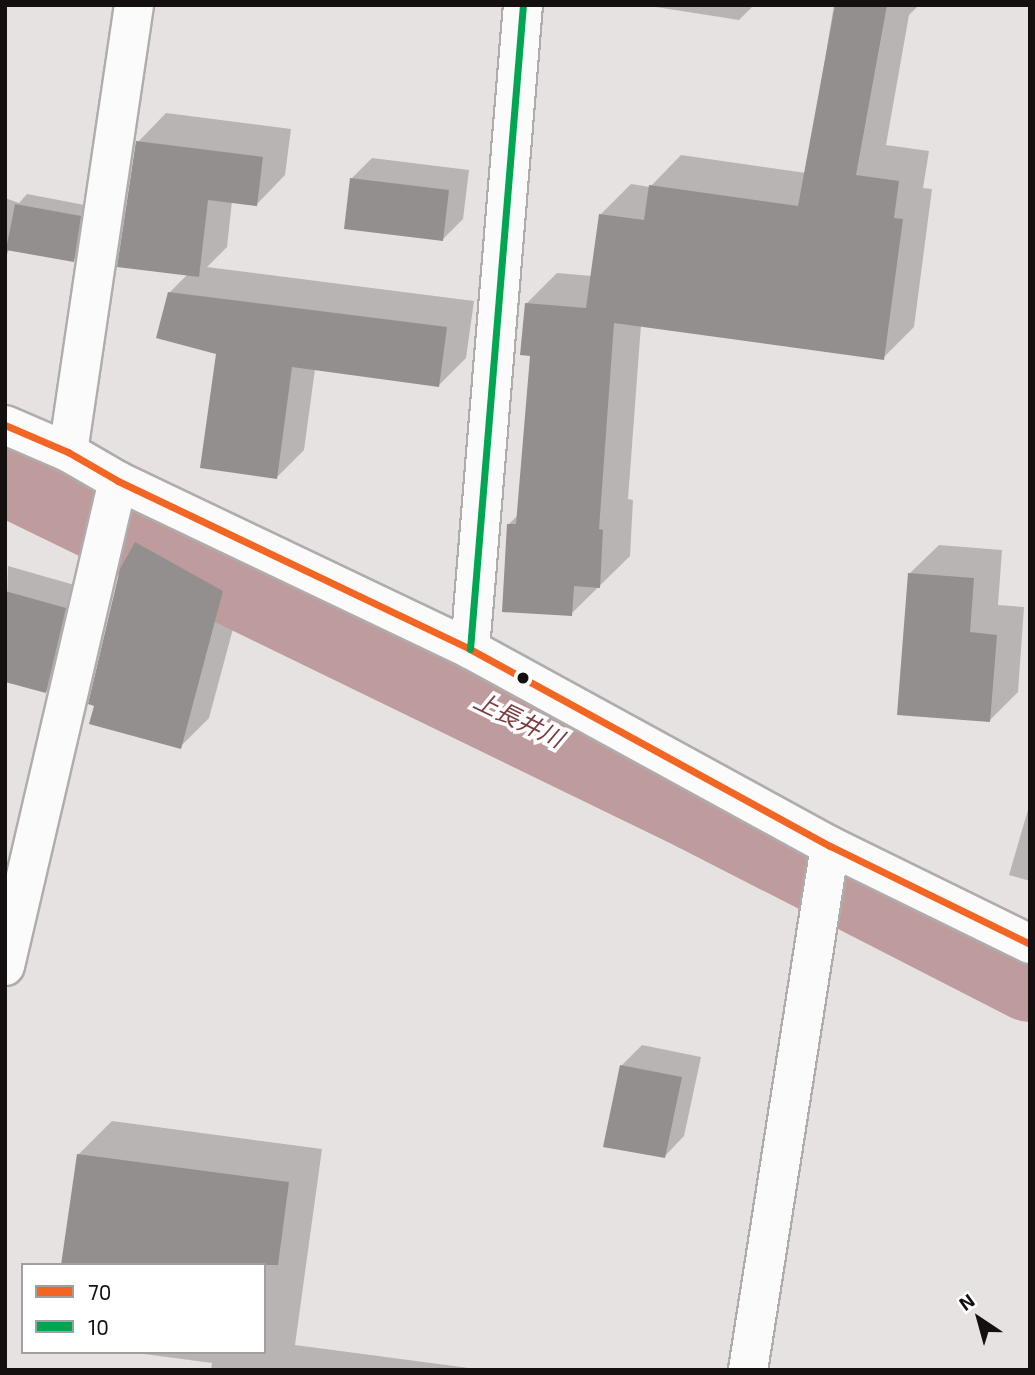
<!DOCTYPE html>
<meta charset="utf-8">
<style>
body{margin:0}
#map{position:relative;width:1035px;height:1375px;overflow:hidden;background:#e7e2e2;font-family:"Exo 2","Noto Sans JP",sans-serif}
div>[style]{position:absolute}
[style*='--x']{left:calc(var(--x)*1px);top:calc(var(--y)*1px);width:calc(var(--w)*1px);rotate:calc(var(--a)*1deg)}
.shadow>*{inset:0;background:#0003}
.river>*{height:91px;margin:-45.5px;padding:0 45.5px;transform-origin:45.5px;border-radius:45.5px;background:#be9c9d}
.building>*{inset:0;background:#938f8f}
.roads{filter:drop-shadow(2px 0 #b1acac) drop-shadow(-2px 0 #b1acac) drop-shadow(0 2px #b1acac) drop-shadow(0 -2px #b1acac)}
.minor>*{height:38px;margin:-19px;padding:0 19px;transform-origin:19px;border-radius:19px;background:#fbfbfb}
.tertiary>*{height:38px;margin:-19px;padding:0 19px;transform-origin:19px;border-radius:19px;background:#fbfbfb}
.bus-1>*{height:7px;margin:-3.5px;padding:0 3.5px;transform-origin:3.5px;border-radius:3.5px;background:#f26522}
.bus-2>*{height:7px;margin:-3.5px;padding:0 3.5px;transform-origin:3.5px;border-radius:3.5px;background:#00a651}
.dots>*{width:19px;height:19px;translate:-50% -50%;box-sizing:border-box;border:4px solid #fff;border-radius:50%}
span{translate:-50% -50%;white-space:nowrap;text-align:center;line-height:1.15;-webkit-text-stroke:7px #fff;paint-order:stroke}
.water-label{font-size:24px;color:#7c3c40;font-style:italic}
.frame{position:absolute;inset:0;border:7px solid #141010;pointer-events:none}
.legend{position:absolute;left:21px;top:1263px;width:245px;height:91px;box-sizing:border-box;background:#fff;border:2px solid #a19f9f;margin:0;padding:9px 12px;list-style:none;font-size:21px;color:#141010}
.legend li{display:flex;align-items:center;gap:14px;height:35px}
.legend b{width:35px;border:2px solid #a19f9f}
.north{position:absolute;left:944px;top:1284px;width:70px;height:70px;-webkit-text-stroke:5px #fff;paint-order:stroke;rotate:324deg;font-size:19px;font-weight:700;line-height:28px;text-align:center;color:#141010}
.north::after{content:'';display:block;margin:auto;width:24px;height:32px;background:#141010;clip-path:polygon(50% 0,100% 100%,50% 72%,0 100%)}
</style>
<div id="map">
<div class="shadow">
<i style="clip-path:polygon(643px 5px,754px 5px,739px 20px)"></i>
<i style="clip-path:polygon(834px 5px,919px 5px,909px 15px,886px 145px,929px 151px,923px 188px,932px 189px,914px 327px,883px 358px,641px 325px,628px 499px,633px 500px,630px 556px,571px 614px,509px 524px,518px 515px,532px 354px,526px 304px,557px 273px,592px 276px,600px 215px,631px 184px,650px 187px,681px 155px,806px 173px)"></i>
<i style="clip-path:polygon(166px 113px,291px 129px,285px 175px,257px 204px,232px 201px,227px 247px,207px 267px,474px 301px,466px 358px,439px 385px,315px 369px,304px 450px,277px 477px,218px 352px,170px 292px,188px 274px,138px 142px)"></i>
<i style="clip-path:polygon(372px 158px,469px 170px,463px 219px,443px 239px,352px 178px)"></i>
<i style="clip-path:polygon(27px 194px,90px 206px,84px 250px,73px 260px,9px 249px,5px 260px,5px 198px,19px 203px)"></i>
<i style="clip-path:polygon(165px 515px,251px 562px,209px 718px,180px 747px,136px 543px)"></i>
<i style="clip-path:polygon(939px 545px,1002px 550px,998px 605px,1024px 607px,1018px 692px,990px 720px,910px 573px)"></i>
<i style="clip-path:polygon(8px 566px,85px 588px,66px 671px,46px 691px,5px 680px)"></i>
<i style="clip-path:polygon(1030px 803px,1030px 881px,1009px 875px)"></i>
<i style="clip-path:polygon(642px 1045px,701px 1057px,684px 1136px,664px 1157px,621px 1066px)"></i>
<i style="clip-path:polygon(112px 1121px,322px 1149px,295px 1345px,484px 1370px,211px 1370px,212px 1363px,129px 1352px,264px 1352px,264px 1265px,78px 1155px)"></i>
</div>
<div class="river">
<i style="--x:5;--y:469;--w:771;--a:25.93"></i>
<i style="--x:698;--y:806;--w:373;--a:27.1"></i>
</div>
<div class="building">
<i style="clip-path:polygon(835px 5px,887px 5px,856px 175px,899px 181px,894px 218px,903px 219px,884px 360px,614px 323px,599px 529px,603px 530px,600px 588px,574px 586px,572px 616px,502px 612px,507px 524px,516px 524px,530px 356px,520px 355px,525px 303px,586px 308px,599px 214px,644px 220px,649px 185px,798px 206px)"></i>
<i style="clip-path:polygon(136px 141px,263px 157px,257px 206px,208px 200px,199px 277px,117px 267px)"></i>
<i style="clip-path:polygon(350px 178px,449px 190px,443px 241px,344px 229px)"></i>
<i style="clip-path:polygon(15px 204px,81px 216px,74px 262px,6px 250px)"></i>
<i style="clip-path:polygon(168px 292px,447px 327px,439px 387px,292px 367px,277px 479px,200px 468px,216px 354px,156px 338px)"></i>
<i style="clip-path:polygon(135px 542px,223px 591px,181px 749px,89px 724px,94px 706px,88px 704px,120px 569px)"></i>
<i style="clip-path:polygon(908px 573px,974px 578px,970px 632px,997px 635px,990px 722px,897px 715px)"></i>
<i style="clip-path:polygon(5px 591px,66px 608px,46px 693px,5px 682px)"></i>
<i style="clip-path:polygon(620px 1065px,682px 1077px,665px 1158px,603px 1147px)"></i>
<i style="clip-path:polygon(77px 1154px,289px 1182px,278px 1265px,61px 1265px)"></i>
</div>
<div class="roads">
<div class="minor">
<i style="--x:68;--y:452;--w:452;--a:-81.6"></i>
<i style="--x:5;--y:966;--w:498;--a:-76.9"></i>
</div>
<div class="tertiary">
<i style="--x:5;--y:425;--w:69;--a:23.2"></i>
<i style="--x:68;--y:452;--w:58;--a:30.1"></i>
<i style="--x:118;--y:481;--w:390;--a:25.5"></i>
<i style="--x:470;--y:649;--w:410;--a:28.7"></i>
<i style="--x:830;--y:846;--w:223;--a:26.1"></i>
<i style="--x:470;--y:649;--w:646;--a:-85.3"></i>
<i style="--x:748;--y:1370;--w:530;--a:-81.11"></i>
</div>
</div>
<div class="bus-1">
<i style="--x:5;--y:425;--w:69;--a:23.2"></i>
<i style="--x:68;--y:452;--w:58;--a:30.1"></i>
<i style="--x:118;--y:481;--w:390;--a:25.5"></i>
<i style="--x:470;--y:649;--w:410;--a:28.7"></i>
<i style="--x:830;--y:846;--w:223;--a:26.1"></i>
</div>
<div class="bus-2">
<i style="--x:470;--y:649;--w:646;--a:-85.3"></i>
</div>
<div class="dots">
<i style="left:523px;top:678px;background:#141010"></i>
</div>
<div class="water-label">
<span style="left:519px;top:719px;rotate:26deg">上長井川</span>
</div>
<div class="frame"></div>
<ul class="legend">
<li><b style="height:9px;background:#f26522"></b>70</li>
<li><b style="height:9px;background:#00a651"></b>10</li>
</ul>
<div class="north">N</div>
</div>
